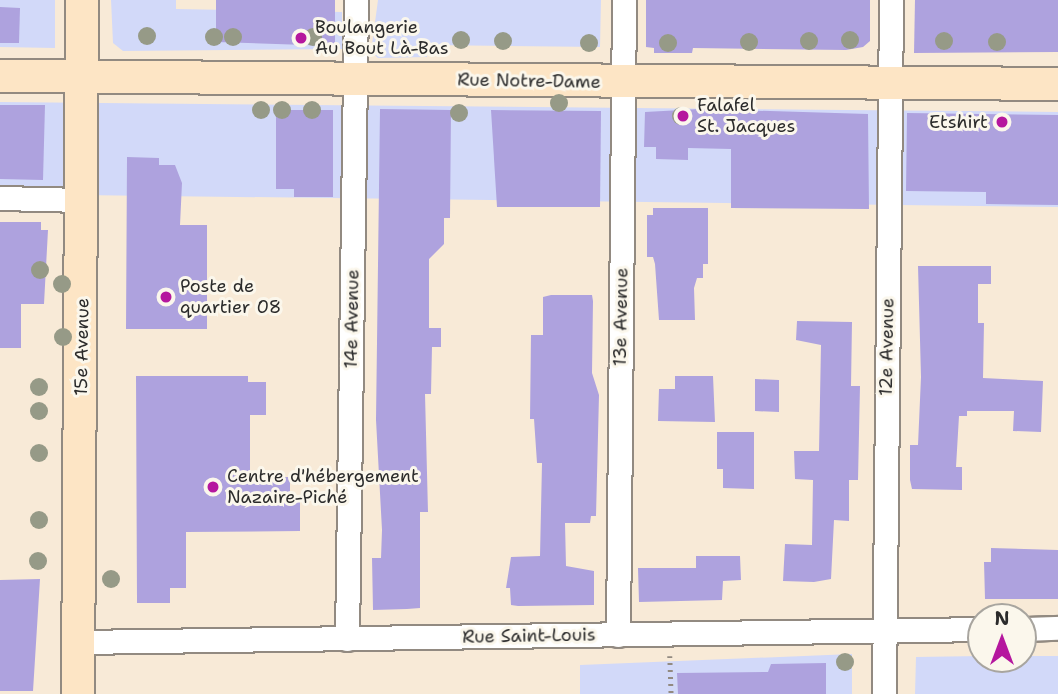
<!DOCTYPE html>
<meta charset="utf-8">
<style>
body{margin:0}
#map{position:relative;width:1058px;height:694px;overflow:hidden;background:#f8ead7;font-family:"Shantell Sans",sans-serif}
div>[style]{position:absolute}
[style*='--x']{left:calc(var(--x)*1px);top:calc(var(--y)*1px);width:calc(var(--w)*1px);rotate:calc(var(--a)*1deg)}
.built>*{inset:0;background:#d2d9f9}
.building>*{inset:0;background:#aea2de}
.path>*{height:4.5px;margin-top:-2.25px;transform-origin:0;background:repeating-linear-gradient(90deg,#928a81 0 2px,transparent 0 7px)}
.roads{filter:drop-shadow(2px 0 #928a81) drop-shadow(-2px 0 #928a81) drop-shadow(0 2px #928a81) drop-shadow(0 -2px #928a81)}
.street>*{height:23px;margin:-11.5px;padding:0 11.5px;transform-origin:11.5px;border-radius:11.5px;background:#fff}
.secondary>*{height:32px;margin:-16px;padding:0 16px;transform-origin:16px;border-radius:16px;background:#fde5c5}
.trees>*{width:18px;height:18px;margin:-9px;border-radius:50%;background:#969a87}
.dots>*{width:19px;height:19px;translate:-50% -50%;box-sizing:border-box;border:4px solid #fbf7ec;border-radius:50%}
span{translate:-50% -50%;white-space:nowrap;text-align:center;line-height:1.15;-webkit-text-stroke:6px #fbf7ec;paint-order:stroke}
.poi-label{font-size:18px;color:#2b2b2b}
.left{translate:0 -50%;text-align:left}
.right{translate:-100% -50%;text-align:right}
.street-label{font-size:18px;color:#2b2b2b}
.north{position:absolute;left:967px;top:603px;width:70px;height:70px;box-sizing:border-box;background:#fbf7ec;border:2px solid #a8a59f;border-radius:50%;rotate:0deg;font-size:19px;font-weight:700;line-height:28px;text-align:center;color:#2b2b2b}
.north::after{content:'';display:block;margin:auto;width:24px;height:32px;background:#b5179e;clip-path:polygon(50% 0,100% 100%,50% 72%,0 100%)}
</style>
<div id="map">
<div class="built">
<i style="clip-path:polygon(0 0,55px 0,55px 48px,0 47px)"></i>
<i style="clip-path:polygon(111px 0,176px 0,176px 9px,342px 12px,342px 49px,123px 51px,113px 43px)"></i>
<i style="clip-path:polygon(378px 0,601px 0,600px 47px,428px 45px,427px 57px,378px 58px,371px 52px)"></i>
<i style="clip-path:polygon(0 102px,1058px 112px,1058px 207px,0 194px)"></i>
<i style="clip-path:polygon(852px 654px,852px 694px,580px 694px,580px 665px)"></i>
<i style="clip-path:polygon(981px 656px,1058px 656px,1058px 694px,915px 694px,916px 657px)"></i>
</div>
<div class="building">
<i style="clip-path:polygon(216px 0,335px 0,335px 46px,216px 42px)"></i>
<i style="clip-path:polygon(646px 0,870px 0,870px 41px,863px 47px,846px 50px,693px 48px,692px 53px,654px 53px,654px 48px,646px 47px)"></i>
<i style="clip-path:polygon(915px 0,1058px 0,1058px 52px,914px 53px)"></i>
<i style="clip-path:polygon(0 7px,20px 8px,19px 43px,0 43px)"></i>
<i style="clip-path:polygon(0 105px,45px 105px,43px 180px,0 179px)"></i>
<i style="clip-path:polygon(380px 109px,451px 110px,450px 218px,444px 218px,444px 244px,429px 259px,429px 328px,441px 328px,441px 347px,432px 347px,431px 394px,425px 394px,428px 512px,420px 512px,420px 608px,407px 609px,373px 610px,372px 558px,381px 558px,382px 530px,376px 420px)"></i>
<i style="clip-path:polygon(700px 109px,868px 114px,869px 209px,731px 208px,731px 149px,688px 148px,688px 160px,656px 159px,656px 147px,644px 147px,645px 112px)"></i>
<i style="clip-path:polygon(276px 110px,333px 110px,333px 197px,294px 197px,294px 189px,276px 189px)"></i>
<i style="clip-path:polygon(491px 110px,601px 111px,600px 207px,497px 207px)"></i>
<i style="clip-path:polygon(907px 113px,1058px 115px,1058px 205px,986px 204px,986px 192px,906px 191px)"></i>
<i style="clip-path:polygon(127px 157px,159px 158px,159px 165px,175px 165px,182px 183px,180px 225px,207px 225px,207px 329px,126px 329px)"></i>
<i style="clip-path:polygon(653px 208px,708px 208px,708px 264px,703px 264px,703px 278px,697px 278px,694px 288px,695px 320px,659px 320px,655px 264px,653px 257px,647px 257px,647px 215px,653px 215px)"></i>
<i style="clip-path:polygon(0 222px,41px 222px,41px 230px,48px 230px,44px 304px,21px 304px,21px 348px,0 348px)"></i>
<i style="clip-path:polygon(918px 266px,991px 266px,991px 284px,978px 284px,978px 323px,984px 323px,983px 378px,1043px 381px,1041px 432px,1013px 431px,1014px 411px,967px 411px,967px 416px,959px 416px,956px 467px,962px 467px,962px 490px,912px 489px,910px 480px,910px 445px,918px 445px,921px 377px)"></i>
<i style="clip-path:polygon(551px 295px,592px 295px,593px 301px,592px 373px,599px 395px,596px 516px,591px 516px,590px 523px,565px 523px,566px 566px,594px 571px,594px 605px,518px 606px,511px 605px,510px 588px,506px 588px,511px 557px,540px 556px,542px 463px,537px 463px,534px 419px,530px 419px,531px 335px,543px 335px,543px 297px)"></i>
<i style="clip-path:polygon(797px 321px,852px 322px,851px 386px,860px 386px,858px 480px,849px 480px,849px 521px,834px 520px,831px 579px,814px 582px,783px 581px,785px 544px,812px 545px,813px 480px,795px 479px,794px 451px,819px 451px,821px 345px,796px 340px)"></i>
<i style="clip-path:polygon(136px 376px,248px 376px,248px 382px,266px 382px,266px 415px,250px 415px,250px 477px,290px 477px,290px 497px,300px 497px,300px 531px,186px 532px,186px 588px,170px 588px,170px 603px,137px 603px)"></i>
<i style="clip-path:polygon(675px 376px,713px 376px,715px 422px,658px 421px,659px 389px,675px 389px)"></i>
<i style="clip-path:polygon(755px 379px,779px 380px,779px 412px,755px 411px)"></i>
<i style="clip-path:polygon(717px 432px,754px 432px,754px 489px,723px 488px,723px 469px,717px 469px)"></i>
<i style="clip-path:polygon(991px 548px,1058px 550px,1058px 599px,985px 599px,984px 562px,991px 562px)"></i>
<i style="clip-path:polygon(696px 556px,740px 556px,741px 580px,723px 581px,722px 600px,639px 602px,638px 568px,696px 568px)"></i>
<i style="clip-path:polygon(40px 579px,33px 691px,0 691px,0 580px)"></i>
<i style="clip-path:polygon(826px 663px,826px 694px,678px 694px,677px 673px,768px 672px,771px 664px)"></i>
</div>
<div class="path">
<i style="--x:670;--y:656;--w:38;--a:88"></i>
</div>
<div class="roads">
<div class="street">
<i style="--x:0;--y:198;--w:84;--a:1.4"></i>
<i style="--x:1023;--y:629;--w:35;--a:-2"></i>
<i style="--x:618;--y:635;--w:635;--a:-89.46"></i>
<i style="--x:347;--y:639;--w:639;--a:-89.19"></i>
<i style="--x:78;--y:642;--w:903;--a:-0.82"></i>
<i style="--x:884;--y:694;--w:694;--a:-89.42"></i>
</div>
<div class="secondary">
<i style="--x:0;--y:76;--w:1058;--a:0.43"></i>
<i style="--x:78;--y:694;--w:694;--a:-89.67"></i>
</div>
</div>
<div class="trees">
<i style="left:147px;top:36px"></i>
<i style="left:214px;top:37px"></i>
<i style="left:233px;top:37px"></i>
<i style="left:313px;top:37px"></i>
<i style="left:461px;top:40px"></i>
<i style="left:850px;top:40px"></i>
<i style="left:503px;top:41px"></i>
<i style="left:809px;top:41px"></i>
<i style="left:944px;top:41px"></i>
<i style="left:749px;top:42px"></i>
<i style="left:997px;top:42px"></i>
<i style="left:589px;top:43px"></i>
<i style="left:668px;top:43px"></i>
<i style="left:559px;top:103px"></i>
<i style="left:261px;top:110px"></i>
<i style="left:282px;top:110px"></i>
<i style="left:312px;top:110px"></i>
<i style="left:459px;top:113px"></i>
<i style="left:681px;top:116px"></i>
<i style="left:40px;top:270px"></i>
<i style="left:62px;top:284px"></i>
<i style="left:63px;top:337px"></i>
<i style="left:39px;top:387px"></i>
<i style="left:39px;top:411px"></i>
<i style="left:39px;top:453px"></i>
<i style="left:39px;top:520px"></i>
<i style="left:38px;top:561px"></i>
<i style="left:111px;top:579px"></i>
<i style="left:845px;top:662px"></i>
</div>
<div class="dots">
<i style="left:301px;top:38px;background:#b5179e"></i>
<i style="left:683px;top:116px;background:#b5179e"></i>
<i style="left:1002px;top:122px;background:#b5179e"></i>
<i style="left:166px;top:297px;background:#b5179e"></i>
<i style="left:213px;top:487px;background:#b5179e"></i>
</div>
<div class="poi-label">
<span class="left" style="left:315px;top:38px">Boulangerie<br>Au Bout Là-Bas</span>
<span class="left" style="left:697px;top:116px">Falafel<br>St. Jacques</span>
<span class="right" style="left:988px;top:122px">Etshirt</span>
<span class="left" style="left:180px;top:297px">Poste de<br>quartier 08</span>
<span class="left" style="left:227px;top:487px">Centre d'hébergement<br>Nazaire-Piché</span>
</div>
<div class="street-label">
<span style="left:529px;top:81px;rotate:1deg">Rue Notre-Dame</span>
<span style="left:621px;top:317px;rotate:-89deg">13e Avenue</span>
<span style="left:352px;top:319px;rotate:-89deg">14e Avenue</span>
<span style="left:82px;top:347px;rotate:-89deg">15e Avenue</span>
<span style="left:887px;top:347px;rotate:-89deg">12e Avenue</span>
<span style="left:529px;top:636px;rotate:-1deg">Rue Saint-Louis</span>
</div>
<div class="north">N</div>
</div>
